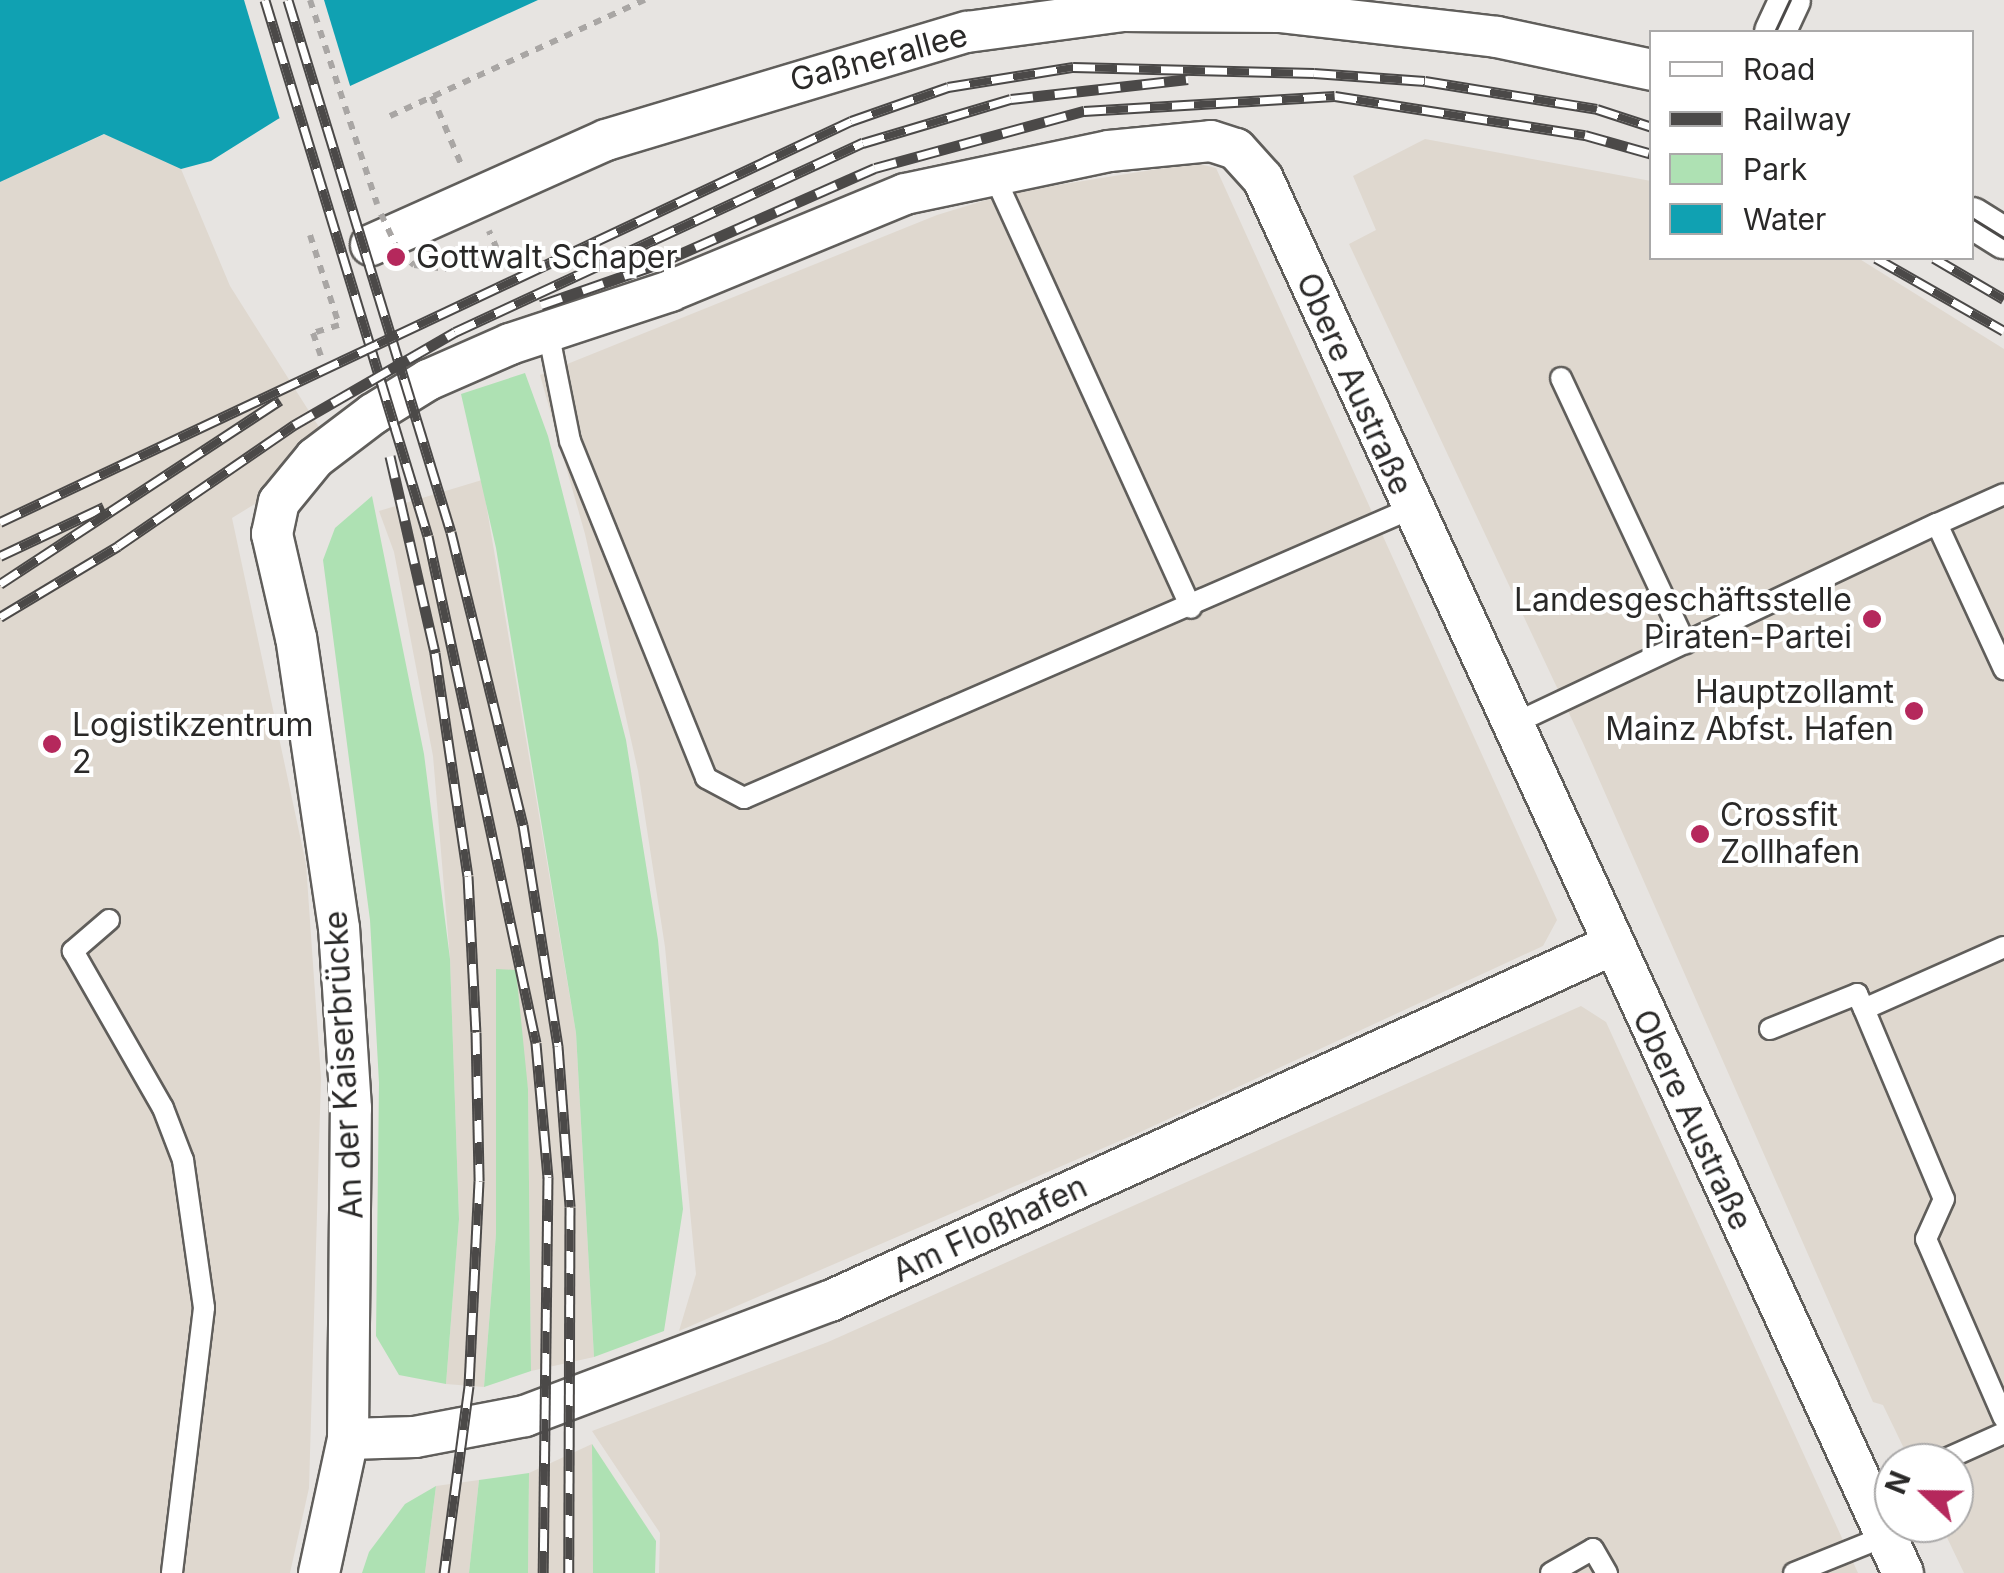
<!DOCTYPE html>
<meta charset="utf-8">
<style>
body{margin:0}
#map{position:relative;width:2004px;height:1573px;overflow:hidden;background:#e7e4e1;font-family:Inter,sans-serif}
div>[style]{position:absolute}
[style*='--x']{left:calc(var(--x)*1px);top:calc(var(--y)*1px);width:calc(var(--w)*1px);rotate:calc(var(--a)*1deg)}
.built>*{inset:0;background:#dfd8cf}
.green>*{inset:0;background:#aee1b3}
.water>*{inset:0;background:#10a1b2}
.pier>*{inset:0;background:#e7e4e1}
.path>*{height:6px;margin-top:-3px;transform-origin:0;background:repeating-linear-gradient(90deg,#a9a6a4 0 8px,transparent 0 16px)}
.roads{filter:drop-shadow(2px 0 #605e5b) drop-shadow(-2px 0 #605e5b) drop-shadow(0 2px #605e5b) drop-shadow(0 -2px #605e5b)}
.lane>*{height:20px;margin:-10px;padding:0 10px;transform-origin:10px;border-radius:10px;background:#fff}
.street>*{height:40px;margin:-20px;padding:0 20px;transform-origin:20px;border-radius:20px;background:#fff}
.tram>*{height:2.5px;margin:-1.25px;padding:0 1.25px;transform-origin:1.25px;border-radius:1.25px;background:#4b4948}
.rail>*{height:11px;margin-top:-5.5px;transform-origin:0;background:repeating-linear-gradient(90deg,#fff 0 22px,#4b4948 0 44px);box-sizing:border-box;border-block:2px solid #4b4948}
.path-bridge>*{height:6px;margin-top:-3px;transform-origin:0;background:repeating-linear-gradient(90deg,#a9a6a4 0 8px,transparent 0 16px)}
.dots>*{width:28px;height:28px;translate:-50% -50%;box-sizing:border-box;border:5px solid #fff;border-radius:50%}
span{translate:-50% -50%;white-space:nowrap;text-align:center;line-height:1.15;-webkit-text-stroke:8px #fff;paint-order:stroke}
.street-label{font-size:32px;color:#2a2928}
.poi-label{font-size:32px;color:#2a2928}
.left{translate:0 -50%;text-align:left}
.right{translate:-100% -50%;text-align:right}
.legend{position:absolute;left:1649px;top:30px;width:325px;height:230px;box-sizing:border-box;background:#fff;border:2px solid #aaa9a9;margin:0;padding:12px 18px;list-style:none;font-size:30px;color:#2a2928}
.legend li{display:flex;align-items:center;gap:20px;height:50px}
.legend b{width:50px;border:2px solid #aaa9a9}
.north{position:absolute;left:1874px;top:1443px;width:100px;height:100px;box-sizing:border-box;background:#fff;border:2px solid #aaa9a9;border-radius:50%;rotate:292deg;font-size:28px;font-weight:700;line-height:40px;text-align:center;color:#2a2928}
.north::after{content:'';display:block;margin:auto;width:35px;height:45px;background:#b5285c;clip-path:polygon(50% 0,100% 100%,50% 72%,0 100%)}
</style>
<div id="map">
<div class="built">
<i style="clip-path:polygon(105px 134px,181px 169px,230px 286px,336px 454px,232px 518px,306px 864px,321px 1078px,309px 1488px,290px 1573px,0 1573px,0 182px)"></i>
<i style="clip-path:polygon(1425px 139px,1651px 181px,1652px 258px,1858px 258px,2004px 349px,2004px 1573px,1964px 1573px,1940px 1523px,1954px 1523px,1954px 1463px,1911px 1463px,1883px 1405px,1873px 1402px,1583px 743px,1349px 244px,1376px 230px,1353px 176px)"></i>
<i style="clip-path:polygon(1195px 163px,1216px 168px,1557px 920px,1543px 946px,1138px 1133px,679px 1331px,696px 1274px,665px 947px,638px 771px,585px 534px,540px 375px,937px 215px,1009px 193px)"></i>
<i style="clip-path:polygon(482px 480px,576px 1033px,594px 1357px,531px 1371px,528px 1088px,496px 969px,496px 1234px,484px 1387px,446px 1384px,459px 1219px,450px 959px,433px 756px,394px 552px,379px 511px)"></i>
<i style="clip-path:polygon(1581px 1006px,1606px 1022px,1858px 1573px,659px 1573px,660px 1533px,592px 1431px,828px 1342px)"></i>
<i style="clip-path:polygon(592px 1444px,593px 1573px,528px 1573px,529px 1473px)"></i>
<i style="clip-path:polygon(479px 1480px,469px 1573px,425px 1573px,436px 1486px)"></i>
</div>
<div class="green">
<i style="clip-path:polygon(525px 373px,548px 436px,626px 740px,658px 940px,683px 1209px,664px 1331px,594px 1357px,576px 1033px,496px 548px,461px 394px)"></i>
<i style="clip-path:polygon(372px 496px,424px 754px,450px 959px,459px 1219px,446px 1384px,399px 1375px,376px 1336px,379px 1083px,370px 920px,323px 560px,335px 528px)"></i>
<i style="clip-path:polygon(496px 969px,516px 970px,528px 1089px,531px 1371px,484px 1387px,496px 1234px)"></i>
<i style="clip-path:polygon(592px 1444px,656px 1541px,655px 1573px,593px 1573px)"></i>
<i style="clip-path:polygon(529px 1473px,528px 1573px,469px 1573px,479px 1480px)"></i>
<i style="clip-path:polygon(436px 1486px,425px 1573px,362px 1573px,369px 1552px,405px 1504px)"></i>
</div>
<div class="water">
<i style="clip-path:polygon(0 0,538px 0,278px 119px,211px 161px,181px 169px,104px 134px,0 182px)"></i>
</div>
<div class="pier">
<i style="clip-path:polygon(244px 0,324px 0,351px 89px,281px 123px)"></i>
</div>
<div class="path">
<i style="--x:310;--y:0;--w:215;--a:71.8"></i>
<i style="--x:432;--y:96;--w:74;--a:66.9"></i>
<i style="--x:390;--y:116;--w:280;--a:-24.5"></i>
<i style="--x:310;--y:235;--w:95;--a:72.1"></i>
<i style="--x:339;--y:325;--w:27;--a:163"></i>
<i style="--x:313;--y:333;--w:24;--a:71"></i>
<i style="--x:483;--y:256;--w:16;--a:-27"></i>
<i style="--x:497;--y:249;--w:20;--a:-114"></i>
</div>
<div class="roads">
<div class="lane">
<i style="--x:992;--y:171;--w:480;--a:65.5"></i>
<i style="--x:548;--y:331;--w:112;--a:78.7"></i>
<i style="--x:570;--y:441;--w:363;--a:68"></i>
<i style="--x:706;--y:778;--w:43;--a:27.8"></i>
<i style="--x:744;--y:798;--w:726;--a:-23.46"></i>
<i style="--x:1561;--y:378;--w:293;--a:64.9"></i>
<i style="--x:1937;--y:524;--w:73;--a:-24.1"></i>
<i style="--x:1509;--y:726;--w:473;--a:-25.3"></i>
<i style="--x:1937;--y:524;--w:160;--a:65.2"></i>
<i style="--x:109;--y:920;--w:48;--a:139.3"></i>
<i style="--x:73;--y:951;--w:181;--a:60.2"></i>
<i style="--x:163;--y:1108;--w:56;--a:69"></i>
<i style="--x:183;--y:1160;--w:149;--a:81.9"></i>
<i style="--x:204;--y:1308;--w:267;--a:96.9"></i>
<i style="--x:2004;--y:947;--w:153;--a:156.1"></i>
<i style="--x:1864;--y:1009;--w:206;--a:67.2"></i>
<i style="--x:1944;--y:1199;--w:44;--a:114.2"></i>
<i style="--x:1926;--y:1239;--w:195;--a:66.5"></i>
<i style="--x:1770;--y:1029;--w:94;--a:-21.9"></i>
<i style="--x:1857;--y:994;--w:17;--a:65"></i>
<i style="--x:1937;--y:1463;--w:73;--a:-24.1"></i>
<i style="--x:1551;--y:1573;--w:48;--a:-29.7"></i>
<i style="--x:1593;--y:1549;--w:28;--a:60"></i>
<i style="--x:1794;--y:1573;--w:99;--a:-21.9"></i>
</div>
<div class="street">
<i style="--x:1775;--y:32;--w:35;--a:-65"></i>
<i style="--x:1972;--y:218;--w:38;--a:32"></i>
<i style="--x:371;--y:245;--w:257;--a:-24.1"></i>
<i style="--x:606;--y:140;--w:377;--a:-16.7"></i>
<i style="--x:967;--y:32;--w:156;--a:-7.7"></i>
<i style="--x:1122;--y:11;--w:157;--a:0.4"></i>
<i style="--x:1279;--y:12;--w:219;--a:6.5"></i>
<i style="--x:1497;--y:37;--w:158;--a:12"></i>
<i style="--x:348;--y:1439;--w:67;--a:-1.7"></i>
<i style="--x:415;--y:1437;--w:112;--a:-10.8"></i>
<i style="--x:525;--y:1416;--w:326;--a:-20.7"></i>
<i style="--x:830;--y:1301;--w:857;--a:-24.47"></i>
<i style="--x:319;--y:1573;--w:137;--a:-77.8"></i>
<i style="--x:348;--y:1439;--w:331;--a:-89.5"></i>
<i style="--x:351;--y:1108;--w:180;--a:-93.8"></i>
<i style="--x:339;--y:928;--w:293;--a:-98.4"></i>
<i style="--x:296;--y:638;--w:107;--a:-103"></i>
<i style="--x:272;--y:534;--w:33;--a:-78"></i>
<i style="--x:279;--y:502;--w:57;--a:-50.7"></i>
<i style="--x:315;--y:458;--w:73;--a:-37.2"></i>
<i style="--x:373;--y:414;--w:65;--a:-31.7"></i>
<i style="--x:428;--y:380;--w:90;--a:-23.7"></i>
<i style="--x:510;--y:344;--w:169;--a:-18.3"></i>
<i style="--x:670;--y:291;--w:254;--a:-22.4"></i>
<i style="--x:905;--y:194;--w:208;--a:-11.9"></i>
<i style="--x:1109;--y:151;--w:102;--a:-5.6"></i>
<i style="--x:1211;--y:141;--w:26;--a:18"></i>
<i style="--x:1236;--y:149;--w:40;--a:48"></i>
<i style="--x:1263;--y:179;--w:1534;--a:65.34"></i>
</div>
</div>
<div class="tram">
<i style="--x:1775;--y:32;--w:35;--a:-65"></i>
<i style="--x:1972;--y:218;--w:38;--a:32"></i>
</div>
<div class="rail">
<i style="--x:265;--y:0;--w:560;--a:73.09"></i>
<i style="--x:428;--y:536;--w:518;--a:77.97"></i>
<i style="--x:536;--y:1043;--w:135;--a:84.9"></i>
<i style="--x:548;--y:1177;--w:396;--a:90.7"></i>
<i style="--x:288;--y:0;--w:556;--a:72.97"></i>
<i style="--x:451;--y:532;--w:302;--a:76.2"></i>
<i style="--x:523;--y:825;--w:224;--a:81"></i>
<i style="--x:558;--y:1046;--w:161;--a:85.7"></i>
<i style="--x:570;--y:1207;--w:366;--a:90.2"></i>
<i style="--x:1876;--y:258;--w:147;--a:29.7"></i>
<i style="--x:1934;--y:258;--w:81;--a:30.4"></i>
<i style="--x:541;--y:305;--w:121;--a:-19.3"></i>
<i style="--x:655;--y:265;--w:240;--a:-23.8"></i>
<i style="--x:875;--y:168;--w:217;--a:-15.3"></i>
<i style="--x:1084;--y:111;--w:251;--a:-3.4"></i>
<i style="--x:1335;--y:96;--w:253;--a:8.9"></i>
<i style="--x:1585;--y:135;--w:70;--a:15.8"></i>
<i style="--x:390;--y:456;--w:202;--a:77.1"></i>
<i style="--x:435;--y:653;--w:225;--a:81.6"></i>
<i style="--x:468;--y:876;--w:156;--a:87.1"></i>
<i style="--x:476;--y:1032;--w:149;--a:88.8"></i>
<i style="--x:479;--y:1181;--w:205;--a:92.8"></i>
<i style="--x:469;--y:1386;--w:189;--a:97.6"></i>
<i style="--x:0;--y:522;--w:941;--a:-25.23"></i>
<i style="--x:851;--y:121;--w:103;--a:-19.3"></i>
<i style="--x:948;--y:87;--w:127;--a:-9.1"></i>
<i style="--x:1073;--y:67;--w:241;--a:1.4"></i>
<i style="--x:1314;--y:73;--w:111;--a:4.1"></i>
<i style="--x:1425;--y:81;--w:174;--a:9.2"></i>
<i style="--x:1597;--y:109;--w:58;--a:18.1"></i>
<i style="--x:0;--y:556;--w:115;--a:-25.2"></i>
<i style="--x:0;--y:584;--w:335;--a:-33.3"></i>
<i style="--x:0;--y:617;--w:138;--a:-31"></i>
<i style="--x:118;--y:546;--w:214;--a:-34.5"></i>
<i style="--x:294;--y:425;--w:186;--a:-30"></i>
<i style="--x:455;--y:332;--w:450;--a:-24.9"></i>
<i style="--x:863;--y:143;--w:154;--a:-16.6"></i>
<i style="--x:1011;--y:99;--w:178;--a:-6.4"></i>
</div>
<div class="path-bridge">
<i style="--x:381;--y:214;--w:42;--a:64.7"></i>
<i style="--x:399;--y:252;--w:20;--a:41"></i>
<i style="--x:414;--y:265;--w:33;--a:7"></i>
<i style="--x:447;--y:269;--w:38;--a:-20"></i>
</div>
<div class="dots">
<i style="left:396px;top:257px;background:#b5285c"></i>
<i style="left:1872px;top:619px;background:#b5285c"></i>
<i style="left:1914px;top:711px;background:#b5285c"></i>
<i style="left:52px;top:744px;background:#b5285c"></i>
<i style="left:1700px;top:834px;background:#b5285c"></i>
</div>
<div class="street-label">
<span style="left:879px;top:58px;rotate:-15deg">Gaßnerallee</span>
<span style="left:1354px;top:384px;rotate:66deg">Obere Austraße</span>
<span style="left:344px;top:1065px;rotate:-93deg">An der Kaiserbrücke</span>
<span style="left:1692px;top:1120px;rotate:65deg">Obere Austraße</span>
<span style="left:990px;top:1229px;rotate:-25deg">Am Floßhafen</span>
</div>
<div class="poi-label">
<span class="left" style="left:416px;top:257px">Gottwalt Schaper</span>
<span class="right" style="left:1852px;top:619px">Landesgeschäftsstelle<br>Piraten-Partei</span>
<span class="right" style="left:1894px;top:711px">Hauptzollamt<br>Mainz Abfst. Hafen</span>
<span class="left" style="left:72px;top:744px">Logistikzentrum<br>2</span>
<span class="left" style="left:1720px;top:834px">Crossfit<br>Zollhafen</span>
</div>
<ul class="legend">
<li><b style="height:12px;background:#fff"></b>Road</li>
<li><b style="height:12px;background:#4b4948"></b>Railway</li>
<li><b style="height:28px;background:#aee1b3"></b>Park</li>
<li><b style="height:28px;background:#10a1b2"></b>Water</li>
</ul>
<div class="north">N</div>
</div>
